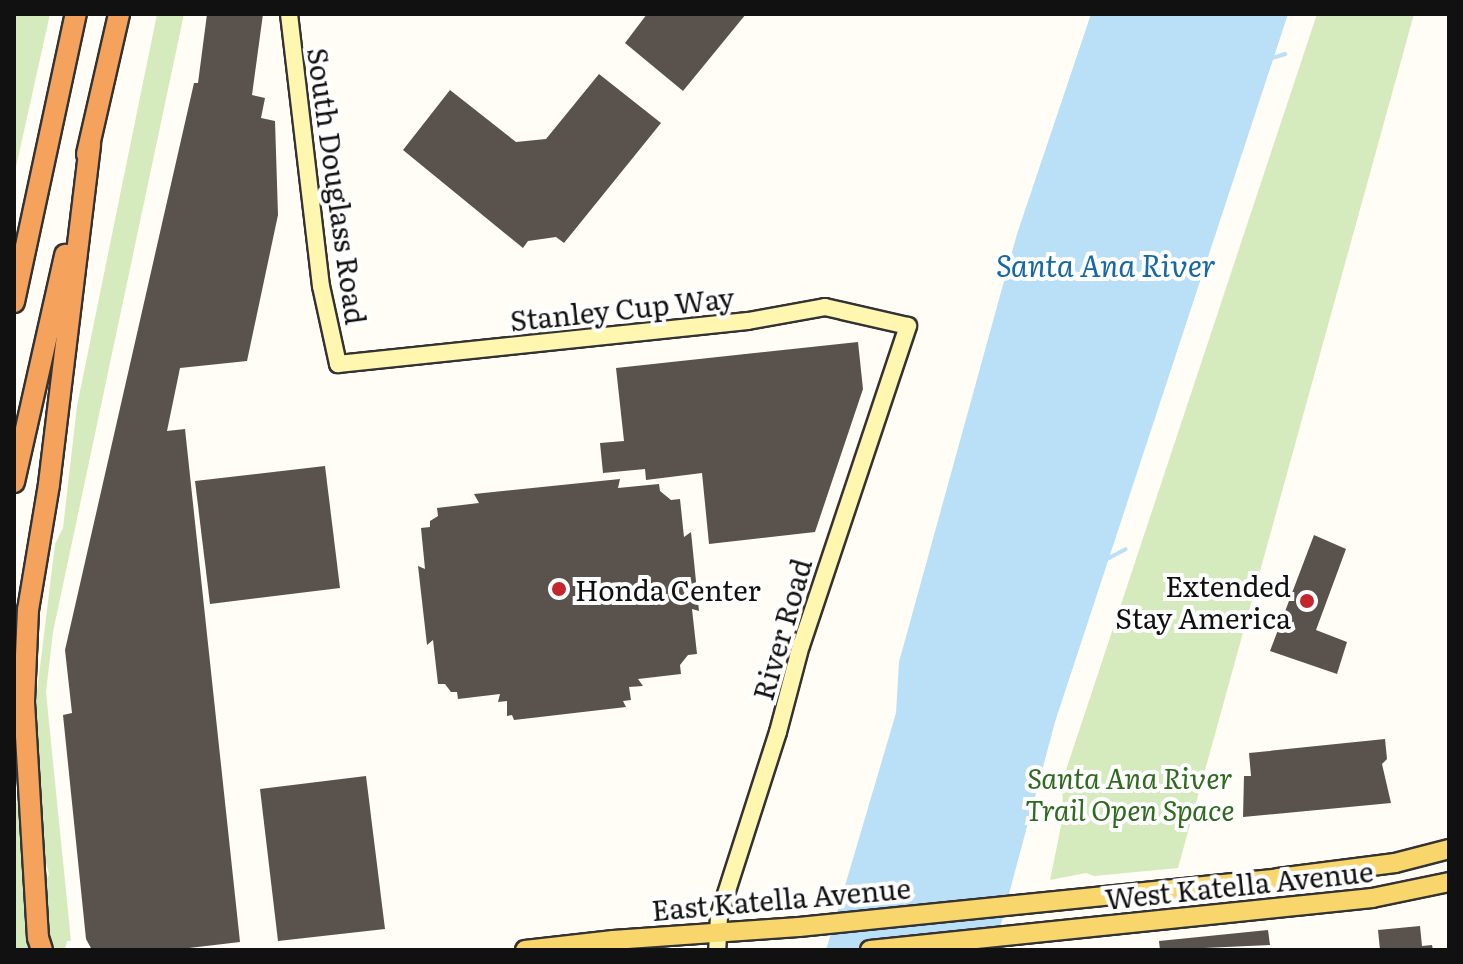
<!DOCTYPE html>
<style>
body{margin:0}
#map{position:relative;width:1463px;height:964px;overflow:hidden;background:#fffdf5;font-family:Literata,serif}
div>[style]{position:absolute}
[style*='--x']{left:calc(var(--x)*1px);top:calc(var(--y)*1px);width:calc(var(--w)*1px);rotate:calc(var(--a)*1deg)}
.green>*{inset:0;background:#d5ebbd}
.water>*{inset:0;background:#b9e0f7}
.stream>*{height:4px;margin:-2px;padding:0 2px;transform-origin:2px;border-radius:2px;background:#b9e0f7}
.building>*{inset:0;background:#5a524d}
.roads{filter:drop-shadow(2px 0 #333) drop-shadow(-2px 0 #333) drop-shadow(0 2px #333) drop-shadow(0 -2px #333)}
.secondary>*{height:16px;margin:-8px;padding:0 8px;transform-origin:8px;border-radius:8px;background:#fff6b0}
.primary>*{height:18px;margin:-9px;padding:0 9px;transform-origin:9px;border-radius:9px;background:#f9d66b}
.motorway>*{height:20px;margin:-10px;padding:0 10px;transform-origin:10px;border-radius:10px;background:#f5a25d}
.dots>*{width:22px;height:22px;translate:-50% -50%;box-sizing:border-box;border:4px solid #fff;border-radius:50%}
span{translate:-50% -50%;white-space:nowrap;text-align:center;line-height:1.15;-webkit-text-stroke:8px #fff;paint-order:stroke}
.street-label{font-size:28px;color:#111}
.poi-label{font-size:28px;color:#111}
.right{translate:-100% -50%;text-align:right}
.left{translate:0 -50%;text-align:left}
.park-label{font-size:28px;color:#2f6b1f;font-style:italic}
.water-label{font-size:30px;color:#1768a6;font-style:italic}
.frame{position:absolute;inset:0;border:16px solid #111;pointer-events:none}
</style>
<div id="map">
<div class="green">
<i style="clip-path:polygon(14px 14px,50px 14px,14px 176px)"></i>
<i style="clip-path:polygon(157px 14px,184px 14px,53px 632px,46px 692px,71px 941px,67px 941px,65px 950px,49px 950px,42px 892px,49px 874px,41px 844px,35px 755px,36px 700px,55px 544px,63px 528px,77px 406px)"></i>
<i style="clip-path:polygon(1317px 14px,1414px 14px,1178px 868px,1094px 876px,1086px 873px,1050px 880px,1062px 821px,1063px 779px)"></i>
<i style="clip-path:polygon(14px 803px,20px 803px,29px 950px,14px 950px)"></i>
</div>
<div class="water">
<i style="clip-path:polygon(1091px 14px,1288px 14px,1055px 722px,994px 950px,826px 950px,896px 713px,899px 662px,1017px 234px)"></i>
</div>
<div class="stream">
<i style="--x:1269;--y:59;--w:17;--a:-17"></i>
<i style="--x:1107;--y:559;--w:21;--a:-28"></i>
</div>
<div class="building">
<i style="clip-path:polygon(207px 14px,263px 14px,252px 95px,265px 98px,261px 118px,275px 121px,278px 215px,247px 361px,180px 368px,167px 431px,185px 429px,240px 942px,172px 950px,92px 950px,86px 939px,63px 715px,72px 713px,65px 650px,194px 83px,198px 83px)"></i>
<i style="clip-path:polygon(647px 14px,746px 14px,683px 91px,625px 43px)"></i>
<i style="clip-path:polygon(599px 74px,661px 123px,564px 243px,556px 237px,528px 241px,523px 248px,403px 150px,450px 90px,516px 142px,546px 139px)"></i>
<i style="clip-path:polygon(858px 342px,863px 389px,815px 532px,709px 544px,702px 473px,646px 480px,645px 469px,603px 473px,600px 443px,624px 441px,616px 368px)"></i>
<i style="clip-path:polygon(325px 466px,340px 588px,210px 604px,195px 481px)"></i>
<i style="clip-path:polygon(620px 479px,618px 488px,659px 484px,660px 491px,671px 500px,680px 499px,684px 537px,691px 532px,699px 611px,692px 609px,697px 654px,688px 655px,680px 665px,681px 674px,638px 679px,643px 686px,629px 687px,631px 700px,623px 701px,626px 707px,514px 720px,512px 715px,507px 716px,507px 701px,498px 702px,500px 694px,458px 699px,457px 692px,451px 692px,445px 684px,438px 684px,433px 640px,427px 645px,418px 566px,425px 569px,421px 528px,430px 527px,430px 521px,438px 516px,437px 508px,479px 503px,474px 494px)"></i>
<i style="clip-path:polygon(1314px 535px,1346px 549px,1316px 630px,1347px 642px,1337px 674px,1270px 651px)"></i>
<i style="clip-path:polygon(1385px 739px,1387px 759px,1382px 764px,1391px 803px,1243px 817px,1244px 776px,1251px 776px,1249px 753px)"></i>
<i style="clip-path:polygon(366px 776px,385px 929px,278px 941px,260px 789px)"></i>
<i style="clip-path:polygon(1420px 926px,1422px 946px,1432px 945px,1433px 950px,1380px 950px,1378px 930px)"></i>
<i style="clip-path:polygon(1268px 930px,1270px 945px,1160px 950px,1159px 941px)"></i>
</div>
<div class="roads">
<div class="secondary">
<i style="--x:289;--y:14;--w:274;--a:83.3"></i>
<i style="--x:321;--y:286;--w:80;--a:77.7"></i>
<i style="--x:338;--y:364;--w:412;--a:-6"></i>
<i style="--x:748;--y:321;--w:78;--a:-10.3"></i>
<i style="--x:825;--y:307;--w:85;--a:12.9"></i>
<i style="--x:908;--y:326;--w:336;--a:108.5"></i>
<i style="--x:801;--y:645;--w:90;--a:104.8"></i>
<i style="--x:778;--y:732;--w:193;--a:107.8"></i>
<i style="--x:719;--y:916;--w:34;--a:93"></i>
</div>
<div class="primary">
<i style="--x:525;--y:950;--w:89;--a:-6.5"></i>
<i style="--x:613;--y:940;--w:186;--a:-4"></i>
<i style="--x:799;--y:927;--w:481;--a:-5.8"></i>
<i style="--x:1278;--y:878;--w:118;--a:-7.3"></i>
<i style="--x:1395;--y:863;--w:56;--a:-14.5"></i>
<i style="--x:870;--y:950;--w:505;--a:-5.91"></i>
<i style="--x:1372;--y:898;--w:79;--a:-11.7"></i>
</div>
<div class="motorway">
<i style="--x:87;--y:154;--w:144;--a:-77.1"></i>
<i style="--x:14;--y:302;--w:295;--a:-77.9"></i>
<i style="--x:14;--y:482;--w:233;--a:-77.3"></i>
<i style="--x:42;--y:950;--w:13;--a:-108"></i>
<i style="--x:38;--y:938;--w:237;--a:-93.4"></i>
<i style="--x:24;--y:701;--w:91;--a:-87.5"></i>
<i style="--x:28;--y:610;--w:128;--a:-80.5"></i>
<i style="--x:49;--y:484;--w:342;--a:-83.1"></i>
</div>
</div>
<div class="dots">
<i style="left:559px;top:589px;background:#c4262e"></i>
<i style="left:1307px;top:601px;background:#c4262e"></i>
</div>
<div class="street-label">
<span style="left:338px;top:186px;rotate:82deg">South Douglass Road</span>
<span style="left:622px;top:308px;rotate:-6deg">Stanley Cup Way</span>
<span style="left:781px;top:629px;rotate:-74deg">River Road</span>
<span style="left:1239px;top:884px;rotate:-6deg">West Katella Avenue</span>
<span style="left:781px;top:898px;rotate:-5deg">East Katella Avenue</span>
</div>
<div class="poi-label">
<span class="right" style="left:1291px;top:601px">Extended<br>Stay America</span>
<span class="left" style="left:575px;top:589px">Honda Center</span>
</div>
<div class="park-label">
<span style="left:1130px;top:793px">Santa Ana River<br>Trail Open Space</span>
</div>
<div class="water-label">
<span style="left:1106px;top:264px">Santa Ana River</span>
</div>
<div class="frame"></div>
</div>
